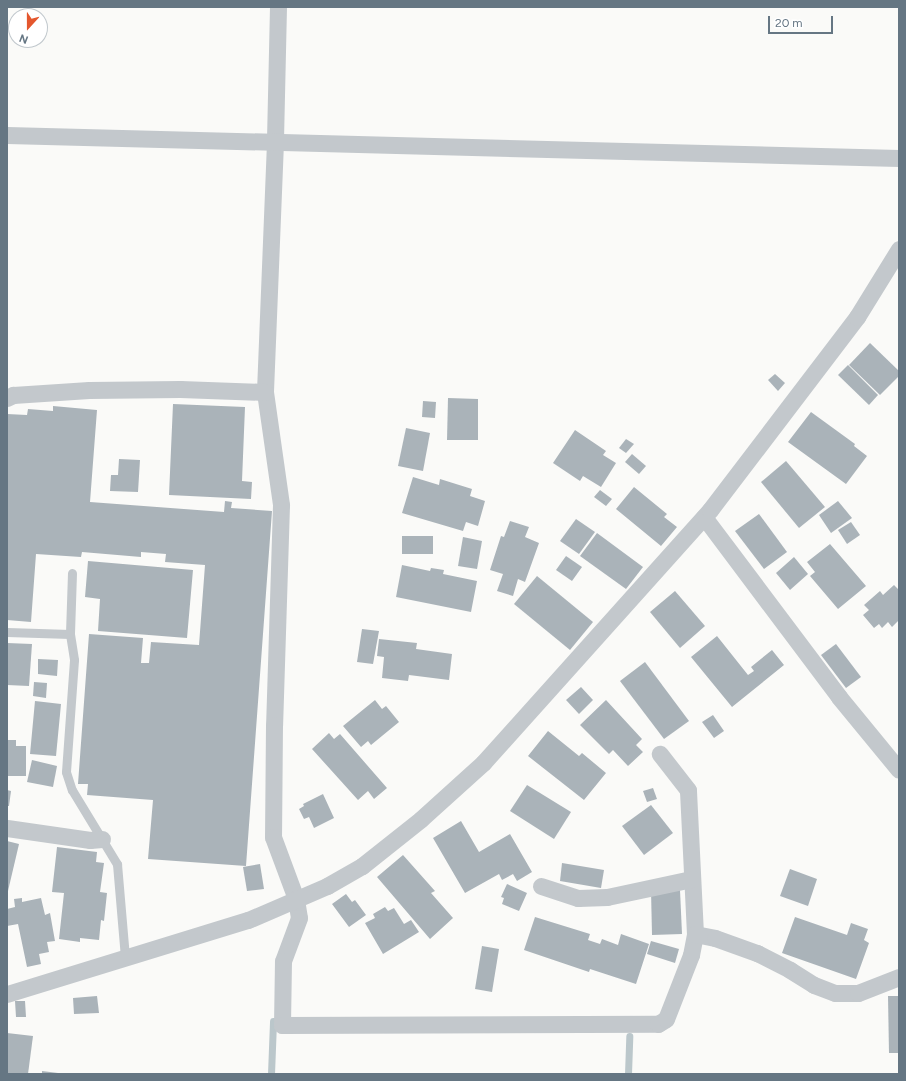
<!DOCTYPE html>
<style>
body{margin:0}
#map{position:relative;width:906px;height:1081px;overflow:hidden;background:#fafaf8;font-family:Figtree,sans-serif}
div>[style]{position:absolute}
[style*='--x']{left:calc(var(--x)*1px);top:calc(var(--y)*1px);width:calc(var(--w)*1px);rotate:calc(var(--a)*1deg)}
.stream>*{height:7px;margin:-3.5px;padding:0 3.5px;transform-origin:3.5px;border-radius:3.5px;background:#bbc7cb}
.building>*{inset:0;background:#aab3b9}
.service>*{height:9px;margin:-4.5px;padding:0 4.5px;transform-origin:4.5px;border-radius:4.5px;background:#c3c8cc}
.minor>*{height:17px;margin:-8.5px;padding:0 8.5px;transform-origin:8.5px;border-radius:8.5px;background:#c3c8cc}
span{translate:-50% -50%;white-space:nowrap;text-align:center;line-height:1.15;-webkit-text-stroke:4px #fff;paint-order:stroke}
.frame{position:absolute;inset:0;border:8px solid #657683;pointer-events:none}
.north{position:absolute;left:8px;top:8px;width:40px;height:40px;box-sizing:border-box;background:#fff;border:1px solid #c1c8cd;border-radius:50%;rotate:201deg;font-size:11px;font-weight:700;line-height:16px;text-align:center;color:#657683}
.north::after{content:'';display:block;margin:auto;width:14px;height:18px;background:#e4572e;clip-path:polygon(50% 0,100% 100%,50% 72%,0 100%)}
.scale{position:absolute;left:768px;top:16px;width:65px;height:18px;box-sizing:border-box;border:2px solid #657683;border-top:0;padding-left:5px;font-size:12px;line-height:14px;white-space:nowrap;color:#657683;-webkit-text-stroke:3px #fff;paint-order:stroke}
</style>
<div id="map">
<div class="stream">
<i style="--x:271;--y:1074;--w:53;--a:-87.8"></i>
<i style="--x:628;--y:1074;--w:38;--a:-88"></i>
</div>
<div class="building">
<i style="clip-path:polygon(870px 343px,899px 371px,899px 376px,880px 395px,849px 365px)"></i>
<i style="clip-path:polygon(848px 365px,878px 395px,869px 405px,838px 375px)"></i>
<i style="clip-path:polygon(775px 374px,785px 383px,778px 391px,768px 380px)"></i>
<i style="clip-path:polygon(448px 398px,478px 399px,478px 440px,447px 440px)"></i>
<i style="clip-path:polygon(423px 401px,436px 402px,435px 418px,422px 417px)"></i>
<i style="clip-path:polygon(173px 404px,245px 407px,242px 481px,252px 482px,251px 499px,169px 495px)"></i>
<i style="clip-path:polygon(53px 406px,97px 410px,90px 502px,224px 512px,225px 501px,232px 502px,231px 508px,272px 511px,246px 866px,148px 859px,153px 800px,87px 795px,88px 784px,78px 784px,89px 634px,143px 638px,141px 663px,149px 663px,151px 642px,199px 645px,205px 565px,165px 562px,166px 554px,141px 552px,141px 557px,82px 552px,81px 557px,36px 554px,31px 622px,7px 620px,7px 414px,27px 415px,28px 409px,53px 411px)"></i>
<i style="clip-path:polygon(811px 412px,855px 444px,854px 446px,867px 456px,846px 484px,788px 442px)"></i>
<i style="clip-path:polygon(406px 428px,430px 433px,423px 471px,398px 466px)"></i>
<i style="clip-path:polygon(575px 430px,606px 451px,603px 455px,616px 463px,601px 487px,583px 476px,580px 481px,553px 463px)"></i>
<i style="clip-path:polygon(626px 439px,634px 444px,626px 453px,619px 448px)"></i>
<i style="clip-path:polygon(632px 454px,646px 466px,639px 474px,625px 462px)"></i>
<i style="clip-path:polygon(119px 459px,140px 460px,138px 492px,110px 491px,111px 475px,118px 475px)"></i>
<i style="clip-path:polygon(786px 461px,825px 507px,799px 528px,761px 482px)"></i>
<i style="clip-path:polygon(413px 477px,439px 485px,440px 479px,472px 489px,470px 496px,485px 501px,478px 526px,466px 522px,463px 531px,402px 513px)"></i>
<i style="clip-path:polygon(634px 487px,667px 514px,664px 517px,677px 527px,661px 546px,616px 509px)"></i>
<i style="clip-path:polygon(600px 490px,612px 499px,606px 506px,594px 497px)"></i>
<i style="clip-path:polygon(838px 501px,852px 518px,831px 533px,819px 515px)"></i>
<i style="clip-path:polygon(759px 514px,787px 552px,764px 569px,735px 531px)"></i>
<i style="clip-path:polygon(576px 519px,595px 532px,579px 554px,560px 541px)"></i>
<i style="clip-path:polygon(510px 521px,529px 527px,525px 537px,539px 543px,525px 582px,518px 579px,513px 596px,497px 591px,503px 574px,490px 570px,501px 536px,504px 537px)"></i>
<i style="clip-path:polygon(851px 522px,860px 535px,847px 544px,838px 530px)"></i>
<i style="clip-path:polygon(597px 533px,643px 567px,626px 589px,580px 556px)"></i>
<i style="clip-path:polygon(402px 536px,433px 536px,433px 554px,402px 554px)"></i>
<i style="clip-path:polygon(463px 537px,482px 541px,477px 569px,458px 566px)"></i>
<i style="clip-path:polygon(830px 544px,866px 586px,838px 609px,810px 576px,815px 572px,807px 562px)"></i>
<i style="clip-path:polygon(566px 556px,582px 567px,572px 581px,556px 570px)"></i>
<i style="clip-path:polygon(794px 557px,808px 574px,790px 590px,776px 573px)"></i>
<i style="clip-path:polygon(88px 561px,193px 570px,187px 638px,98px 631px,100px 599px,85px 597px)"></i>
<i style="clip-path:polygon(402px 565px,430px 571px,431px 568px,444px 570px,443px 574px,477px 581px,471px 612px,396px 597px)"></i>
<i style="clip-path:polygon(537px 576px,593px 622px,570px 650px,514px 604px)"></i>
<i style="clip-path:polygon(894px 585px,899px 590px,899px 620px,892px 627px,888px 622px,882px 628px,879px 624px,874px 628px,863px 615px,869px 610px,864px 605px,880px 591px,883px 595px)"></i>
<i style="clip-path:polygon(675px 591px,705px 626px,680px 648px,650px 612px)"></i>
<i style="clip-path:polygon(362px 629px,379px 631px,373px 664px,357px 662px)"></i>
<i style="clip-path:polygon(717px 636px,748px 675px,754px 671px,751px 667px,772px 650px,784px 665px,732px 707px,691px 657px)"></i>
<i style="clip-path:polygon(379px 639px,417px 643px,416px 649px,452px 654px,449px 680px,409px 675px,408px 681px,382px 678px,384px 657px,377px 656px)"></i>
<i style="clip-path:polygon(7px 643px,32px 644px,29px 686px,7px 685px)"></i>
<i style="clip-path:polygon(836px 644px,861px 677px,846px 688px,821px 655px)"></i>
<i style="clip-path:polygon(38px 659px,58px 660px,57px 676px,38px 674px)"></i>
<i style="clip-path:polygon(645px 662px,689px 721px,664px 739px,620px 681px)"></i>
<i style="clip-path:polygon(34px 682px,47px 683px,46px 698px,33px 696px)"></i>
<i style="clip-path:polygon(581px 687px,593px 700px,579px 714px,566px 700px)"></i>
<i style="clip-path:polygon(375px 700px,382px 709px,386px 706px,399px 722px,371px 745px,368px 741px,361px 747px,343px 726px)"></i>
<i style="clip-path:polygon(606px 700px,642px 739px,636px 745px,643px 752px,628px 766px,613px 750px,609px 754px,580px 725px)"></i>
<i style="clip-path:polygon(35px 701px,61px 704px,56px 756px,30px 754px)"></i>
<i style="clip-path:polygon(713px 715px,724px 731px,714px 738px,702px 722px)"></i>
<i style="clip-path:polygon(548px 731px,579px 756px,582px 753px,606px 773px,584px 800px,528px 756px)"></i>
<i style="clip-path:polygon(329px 733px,334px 739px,340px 734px,387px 788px,374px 799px,368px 791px,358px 800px,312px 749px)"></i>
<i style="clip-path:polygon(7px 740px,16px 740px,16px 746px,26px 746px,26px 776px,7px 776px)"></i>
<i style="clip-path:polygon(32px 760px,57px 766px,53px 787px,27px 782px)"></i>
<i style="clip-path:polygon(527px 785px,571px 812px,554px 839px,510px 811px)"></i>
<i style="clip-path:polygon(653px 788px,657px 799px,647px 802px,643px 791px)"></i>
<i style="clip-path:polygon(7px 790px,11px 791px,9px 806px,7px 806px)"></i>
<i style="clip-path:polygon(323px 794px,334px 818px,314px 828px,309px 817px,304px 819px,299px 809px,304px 806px,303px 804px)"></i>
<i style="clip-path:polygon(651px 805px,673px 833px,644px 855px,622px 826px)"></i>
<i style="clip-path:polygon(461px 821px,479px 852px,510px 834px,532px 872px,517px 881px,513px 874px,502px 880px,499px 874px,465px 893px,433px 838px)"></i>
<i style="clip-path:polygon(7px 841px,19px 844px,8px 891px,7px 891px)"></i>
<i style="clip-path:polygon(57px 847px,97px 852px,96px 862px,104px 863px,100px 892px,107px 893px,104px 921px,101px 920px,99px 940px,80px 938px,80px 942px,59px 939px,64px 893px,52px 892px)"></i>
<i style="clip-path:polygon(403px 855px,435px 891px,431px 893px,453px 918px,430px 939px,377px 877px)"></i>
<i style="clip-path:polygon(562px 863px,604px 870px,601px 888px,560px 881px)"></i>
<i style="clip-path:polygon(260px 864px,264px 889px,247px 891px,243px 867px)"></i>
<i style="clip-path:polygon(790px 869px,817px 879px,808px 906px,780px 896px)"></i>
<i style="clip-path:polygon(507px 884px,527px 893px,519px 911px,502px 904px,504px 898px,501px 897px)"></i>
<i style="clip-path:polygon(651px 890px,680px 890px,682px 934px,652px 935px)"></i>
<i style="clip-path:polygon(346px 894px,352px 902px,355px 900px,366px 915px,349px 927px,332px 904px)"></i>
<i style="clip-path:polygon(22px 898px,22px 902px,41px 898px,45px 915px,50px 913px,55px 941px,47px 942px,49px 952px,39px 954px,41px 964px,27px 967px,18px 924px,7px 926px,7px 909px,15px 907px,14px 899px)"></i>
<i style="clip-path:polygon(385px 907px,388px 911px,394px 908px,404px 924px,411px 920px,419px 932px,383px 954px,365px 923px,375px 918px,373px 914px)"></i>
<i style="clip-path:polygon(535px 917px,590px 934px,588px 940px,600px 944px,602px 939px,618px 945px,621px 934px,649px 944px,636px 984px,590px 969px,589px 972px,524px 950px)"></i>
<i style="clip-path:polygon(795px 917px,847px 935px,851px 923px,868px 929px,864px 940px,869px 943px,856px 979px,782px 953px)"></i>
<i style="clip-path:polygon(651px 941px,679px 949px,675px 963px,647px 954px)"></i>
<i style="clip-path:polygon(482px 946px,499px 949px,492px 992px,475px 989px)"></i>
<i style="clip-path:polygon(97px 996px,99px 1013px,74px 1014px,73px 998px)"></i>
<i style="clip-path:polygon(888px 996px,899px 996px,899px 1053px,889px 1053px)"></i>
<i style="clip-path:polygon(15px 1001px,25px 1001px,26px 1017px,16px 1017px)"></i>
<i style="clip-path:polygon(7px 1033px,33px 1036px,28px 1074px,7px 1074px)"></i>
<i style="clip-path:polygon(42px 1071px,58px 1073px,58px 1074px,42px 1074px)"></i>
</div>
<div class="service">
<i style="--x:72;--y:573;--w:61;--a:91.9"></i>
<i style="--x:70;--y:634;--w:26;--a:81"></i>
<i style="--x:74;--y:660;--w:112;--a:94.1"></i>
<i style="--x:66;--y:772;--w:19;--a:72"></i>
<i style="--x:72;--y:790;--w:87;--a:58.7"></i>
<i style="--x:117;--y:864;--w:94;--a:85.1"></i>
<i style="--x:7;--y:632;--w:63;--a:1.8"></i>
</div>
<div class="minor">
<i style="--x:278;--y:7;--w:135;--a:91.3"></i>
<i style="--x:275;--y:142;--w:250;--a:92.3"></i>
<i style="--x:265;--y:392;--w:114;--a:81.9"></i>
<i style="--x:281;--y:505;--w:220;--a:91.8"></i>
<i style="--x:274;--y:725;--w:112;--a:90.5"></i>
<i style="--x:273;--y:837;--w:66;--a:69.6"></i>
<i style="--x:296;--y:899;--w:19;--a:81"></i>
<i style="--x:299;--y:918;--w:46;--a:110.4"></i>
<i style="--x:283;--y:961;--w:64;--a:90.9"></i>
<i style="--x:282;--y:1025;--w:376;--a:-0.2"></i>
<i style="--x:658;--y:1024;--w:9;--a:-32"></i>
<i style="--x:666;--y:1019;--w:69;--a:-68.7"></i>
<i style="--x:691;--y:955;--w:21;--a:-79"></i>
<i style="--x:695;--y:934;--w:144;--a:-92.8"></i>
<i style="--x:688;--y:790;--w:46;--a:-127.9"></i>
<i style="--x:7;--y:135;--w:892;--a:1.48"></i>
<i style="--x:7;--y:398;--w:7;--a:-27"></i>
<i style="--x:13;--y:395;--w:76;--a:-3.8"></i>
<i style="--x:89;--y:390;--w:91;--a:-0.6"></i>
<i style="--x:180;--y:389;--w:85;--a:2"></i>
<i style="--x:704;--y:517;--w:225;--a:53.1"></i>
<i style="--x:839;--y:697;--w:94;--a:50.6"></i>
<i style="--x:7;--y:828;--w:84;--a:8.2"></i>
<i style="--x:90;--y:840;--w:12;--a:-5"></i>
<i style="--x:541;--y:886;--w:39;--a:18"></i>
<i style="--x:578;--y:898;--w:29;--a:-2"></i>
<i style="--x:607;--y:897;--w:87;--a:-12"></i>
<i style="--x:695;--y:934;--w:20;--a:11"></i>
<i style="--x:715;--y:938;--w:45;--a:19.7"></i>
<i style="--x:757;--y:953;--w:37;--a:27"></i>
<i style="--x:790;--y:970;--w:28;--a:32"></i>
<i style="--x:814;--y:985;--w:22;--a:21"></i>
<i style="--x:835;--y:993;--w:23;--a:0"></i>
<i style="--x:858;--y:993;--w:44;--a:-21.3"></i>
<i style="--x:7;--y:994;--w:252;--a:-17.1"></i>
<i style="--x:248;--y:920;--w:86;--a:-23.3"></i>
<i style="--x:327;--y:886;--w:40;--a:-29.7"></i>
<i style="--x:362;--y:866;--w:75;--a:-38.5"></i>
<i style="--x:421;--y:819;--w:84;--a:-42.1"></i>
<i style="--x:483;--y:763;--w:340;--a:-48.1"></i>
<i style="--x:710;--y:510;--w:243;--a:-52.7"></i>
<i style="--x:857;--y:317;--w:80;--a:-58.3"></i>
</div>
<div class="frame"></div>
<div class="north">N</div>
<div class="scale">20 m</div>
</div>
